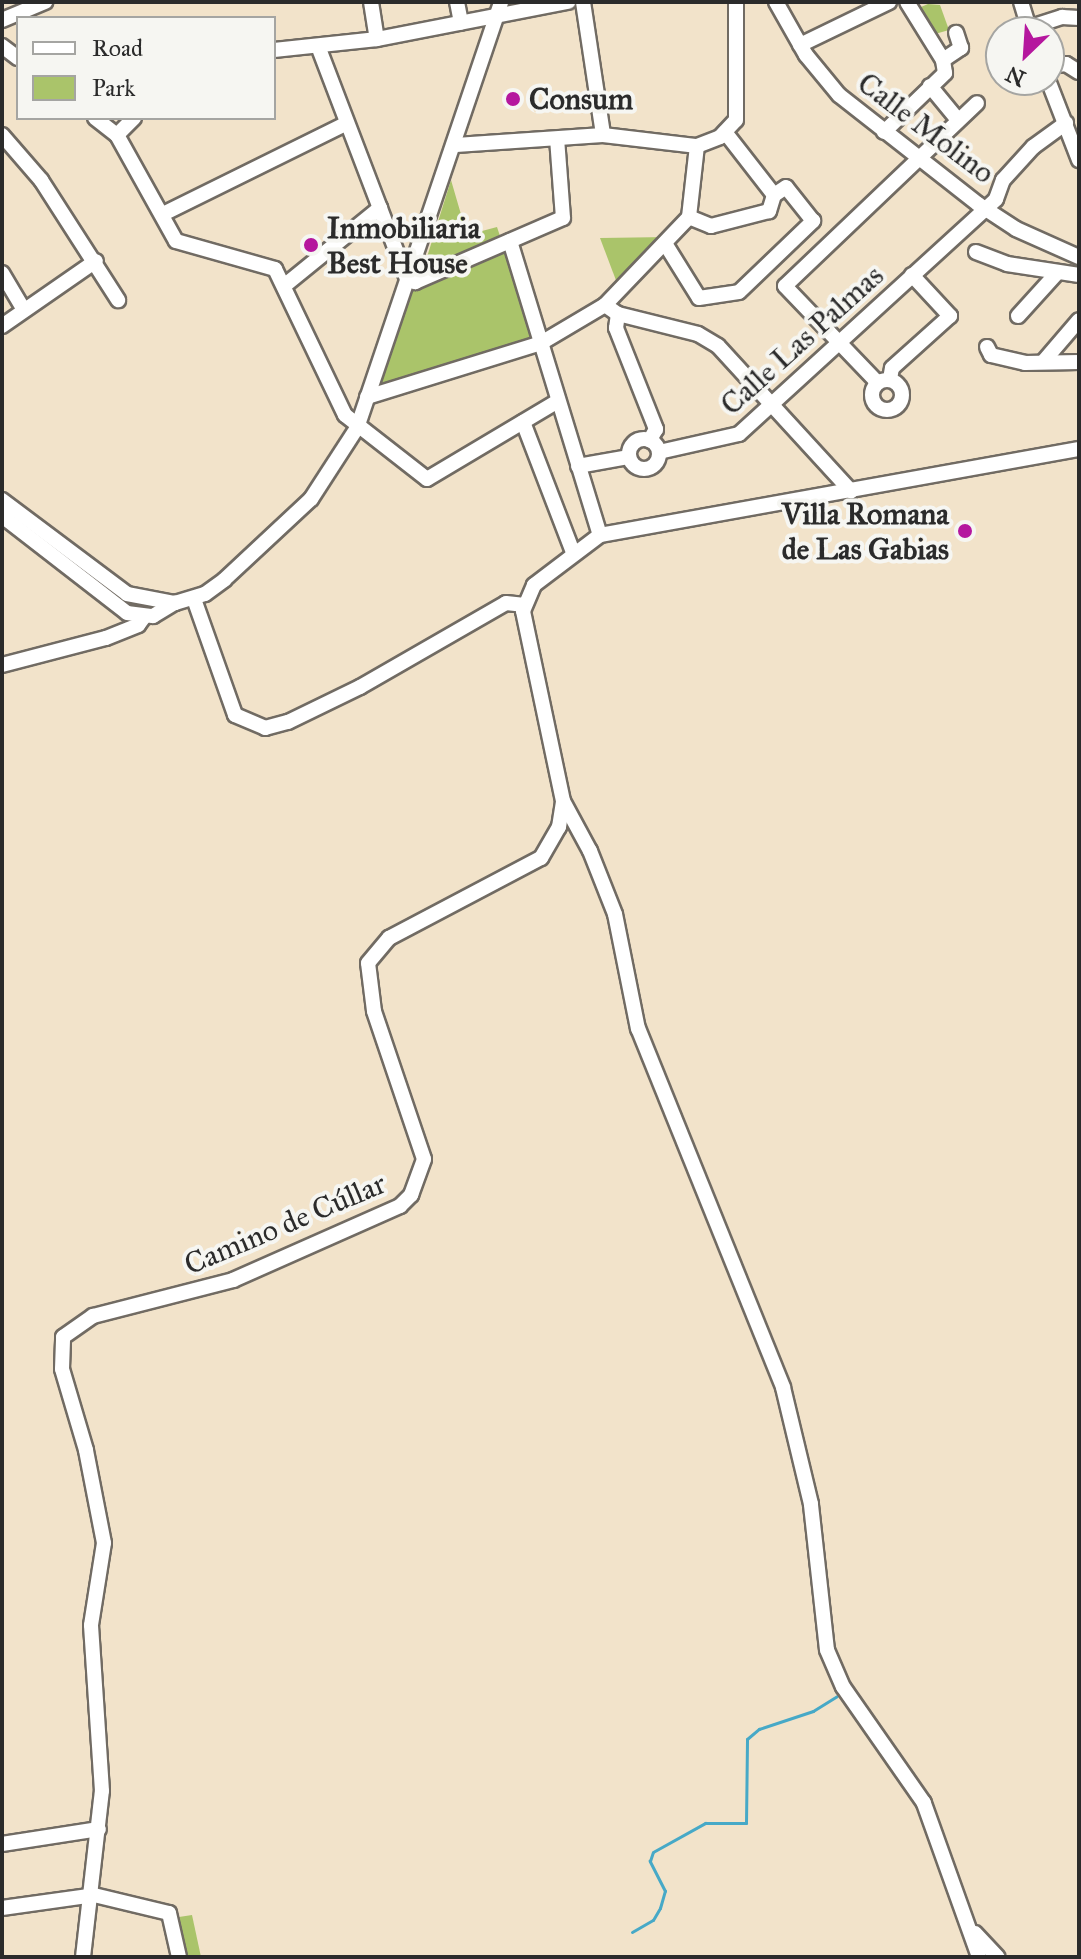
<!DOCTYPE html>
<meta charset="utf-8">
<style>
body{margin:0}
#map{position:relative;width:1081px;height:1959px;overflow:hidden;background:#f2e3ca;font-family:"IM FELL Great Primer",serif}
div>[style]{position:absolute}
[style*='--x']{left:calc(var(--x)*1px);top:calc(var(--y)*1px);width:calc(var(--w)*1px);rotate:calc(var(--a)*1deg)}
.green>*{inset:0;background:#aac46a}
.stream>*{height:3px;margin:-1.5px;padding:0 1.5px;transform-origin:1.5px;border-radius:1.5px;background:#47a9c7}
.roads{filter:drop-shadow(2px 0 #716b63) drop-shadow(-2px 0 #716b63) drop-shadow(0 2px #716b63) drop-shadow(0 -2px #716b63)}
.minor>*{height:14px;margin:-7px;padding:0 7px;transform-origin:7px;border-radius:7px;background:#fff}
.minor>.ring{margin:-7px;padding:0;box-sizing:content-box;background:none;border:14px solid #fff;border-radius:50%}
.dots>*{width:22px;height:22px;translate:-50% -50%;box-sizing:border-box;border:4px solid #f6f6f2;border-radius:50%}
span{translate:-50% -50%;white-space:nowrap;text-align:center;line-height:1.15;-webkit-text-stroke:8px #f6f6f2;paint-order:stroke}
.poi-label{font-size:30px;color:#2b2b2b;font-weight:700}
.left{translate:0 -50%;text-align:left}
.right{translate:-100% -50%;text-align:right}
.street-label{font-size:30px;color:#2b2b2b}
.frame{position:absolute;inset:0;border:4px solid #2b2b2b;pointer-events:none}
.legend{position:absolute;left:16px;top:16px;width:260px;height:104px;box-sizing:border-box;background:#f6f6f2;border:2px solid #a5a5a2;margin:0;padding:10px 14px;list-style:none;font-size:24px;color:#2b2b2b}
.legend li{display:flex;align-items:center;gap:16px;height:40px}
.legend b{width:40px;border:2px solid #a5a5a2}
.north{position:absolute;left:985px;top:16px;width:80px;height:80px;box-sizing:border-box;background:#f6f6f2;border:2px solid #a5a5a2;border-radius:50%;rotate:205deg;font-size:22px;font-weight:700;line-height:32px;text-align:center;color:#2b2b2b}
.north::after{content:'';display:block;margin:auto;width:28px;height:36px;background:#b5179e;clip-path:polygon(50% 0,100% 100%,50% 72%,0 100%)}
</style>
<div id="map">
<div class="green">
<i style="clip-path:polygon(928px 4px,940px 5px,949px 30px,928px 36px,921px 7px)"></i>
<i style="clip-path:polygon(451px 180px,467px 235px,497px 227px,501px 239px,422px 273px)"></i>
<i style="clip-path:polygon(668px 237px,617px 283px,600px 238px)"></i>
<i style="clip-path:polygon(506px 251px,534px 339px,379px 387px,413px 290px)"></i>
<i style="clip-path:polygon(192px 1915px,201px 1957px,186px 1957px,179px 1917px)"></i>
</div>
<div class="stream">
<i style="--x:632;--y:1932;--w:24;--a:-30"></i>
<i style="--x:653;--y:1920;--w:14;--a:-60"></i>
<i style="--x:660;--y:1908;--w:18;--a:-74"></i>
<i style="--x:665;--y:1891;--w:34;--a:-117"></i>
<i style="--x:650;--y:1861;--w:9;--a:-72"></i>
<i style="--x:653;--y:1852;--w:60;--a:-29.1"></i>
<i style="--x:705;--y:1823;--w:41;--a:0"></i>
<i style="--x:746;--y:1823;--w:84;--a:-89.3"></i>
<i style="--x:747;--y:1739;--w:16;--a:-40"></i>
<i style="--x:759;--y:1729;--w:57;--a:-18.4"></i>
<i style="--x:813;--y:1711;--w:28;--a:-32"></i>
</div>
<div class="roads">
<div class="minor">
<i style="--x:371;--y:2;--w:37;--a:81"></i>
<i style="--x:457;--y:2;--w:21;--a:79"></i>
<i style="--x:583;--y:2;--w:134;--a:81.4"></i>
<i style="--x:776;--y:2;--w:61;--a:60.5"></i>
<i style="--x:806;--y:55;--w:52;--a:50.5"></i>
<i style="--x:839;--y:95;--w:177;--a:38.1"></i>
<i style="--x:978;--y:204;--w:45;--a:33.3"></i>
<i style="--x:1016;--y:229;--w:69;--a:24"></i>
<i style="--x:1021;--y:2;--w:31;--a:73"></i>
<i style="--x:2;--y:20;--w:47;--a:-22.7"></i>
<i style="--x:1028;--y:28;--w:36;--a:-18"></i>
<i style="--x:1062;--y:17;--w:17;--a:3"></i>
<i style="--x:800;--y:45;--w:99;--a:-25.8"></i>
<i style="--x:2;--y:46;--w:20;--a:37"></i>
<i style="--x:318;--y:46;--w:249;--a:69.1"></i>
<i style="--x:407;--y:279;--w:9;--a:21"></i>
<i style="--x:415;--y:282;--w:161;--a:-23.4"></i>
<i style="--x:563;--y:218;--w:79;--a:-94.3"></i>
<i style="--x:274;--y:50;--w:104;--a:-6.1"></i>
<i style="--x:377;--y:39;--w:195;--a:-11"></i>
<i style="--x:943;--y:60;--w:22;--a:-34"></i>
<i style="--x:961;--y:48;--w:16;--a:-108"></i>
<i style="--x:1049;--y:66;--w:17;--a:-7"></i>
<i style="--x:1066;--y:64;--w:15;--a:32"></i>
<i style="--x:1048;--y:80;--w:86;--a:68.8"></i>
<i style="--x:930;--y:86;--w:44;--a:50.5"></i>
<i style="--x:95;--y:118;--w:28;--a:38"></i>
<i style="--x:117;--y:135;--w:121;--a:60.9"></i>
<i style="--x:176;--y:241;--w:103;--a:15.8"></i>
<i style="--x:275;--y:269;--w:162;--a:64.4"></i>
<i style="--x:345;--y:415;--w:104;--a:38"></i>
<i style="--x:427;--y:479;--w:152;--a:-30.8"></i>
<i style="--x:725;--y:132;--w:80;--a:52.1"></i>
<i style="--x:884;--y:132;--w:85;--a:-44"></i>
<i style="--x:945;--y:73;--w:13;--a:-99"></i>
<i style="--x:943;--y:60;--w:68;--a:-121.8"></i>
<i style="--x:2;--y:135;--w:60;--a:49.1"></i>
<i style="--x:41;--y:180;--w:143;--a:57.3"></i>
<i style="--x:117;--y:135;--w:24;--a:-45"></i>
<i style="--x:456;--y:145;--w:147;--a:-3.9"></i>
<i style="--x:603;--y:135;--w:95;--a:6.7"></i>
<i style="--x:697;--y:146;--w:25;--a:-21"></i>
<i style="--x:720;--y:137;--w:23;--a:-47"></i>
<i style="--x:736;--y:120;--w:118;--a:-90"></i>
<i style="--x:163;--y:214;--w:205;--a:-26.3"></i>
<i style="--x:510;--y:241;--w:307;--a:73"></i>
<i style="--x:666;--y:245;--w:62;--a:58.1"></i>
<i style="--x:699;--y:298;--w:40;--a:-8.5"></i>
<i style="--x:739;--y:292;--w:103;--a:-43.8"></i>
<i style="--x:813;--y:221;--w:43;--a:-128.5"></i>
<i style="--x:786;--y:187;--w:14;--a:146"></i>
<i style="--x:774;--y:195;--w:17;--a:107"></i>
<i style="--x:769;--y:211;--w:60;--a:165.5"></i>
<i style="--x:711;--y:226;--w:24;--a:-158"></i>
<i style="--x:976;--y:252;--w:33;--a:21"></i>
<i style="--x:1007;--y:264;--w:73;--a:8.7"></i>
<i style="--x:2;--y:273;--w:43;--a:59.3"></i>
<i style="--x:284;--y:286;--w:124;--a:-39.1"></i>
<i style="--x:605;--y:305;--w:16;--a:35"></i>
<i style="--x:618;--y:314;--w:82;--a:14"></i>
<i style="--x:698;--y:334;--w:23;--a:31"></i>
<i style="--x:718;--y:346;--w:197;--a:47.5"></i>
<i style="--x:618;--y:314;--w:14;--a:98"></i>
<i style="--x:616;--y:328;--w:109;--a:68.4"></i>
<i style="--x:656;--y:429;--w:13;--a:119"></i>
<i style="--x:1018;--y:316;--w:58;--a:-47.8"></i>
<i style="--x:2;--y:326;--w:114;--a:-34.7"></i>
<i style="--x:987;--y:347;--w:9;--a:63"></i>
<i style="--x:991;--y:355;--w:35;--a:13"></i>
<i style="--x:1025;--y:363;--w:54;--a:-1.1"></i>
<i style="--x:1043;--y:362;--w:55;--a:-49.4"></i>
<i style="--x:890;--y:379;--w:11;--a:-80"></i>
<i style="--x:892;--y:368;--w:78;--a:-41.9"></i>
<i style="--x:950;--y:316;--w:56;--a:-132.8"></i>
<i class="ring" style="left:872px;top:380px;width:16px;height:16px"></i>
<i style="--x:877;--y:382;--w:133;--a:-133.8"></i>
<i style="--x:785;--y:286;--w:265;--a:-43.6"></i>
<i style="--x:367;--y:397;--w:182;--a:-17.2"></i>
<i style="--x:541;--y:343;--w:74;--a:-30.7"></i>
<i style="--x:605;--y:305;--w:122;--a:-46.3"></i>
<i style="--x:689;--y:217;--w:71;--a:-83.6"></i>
<i style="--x:523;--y:422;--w:139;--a:69"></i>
<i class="ring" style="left:629px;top:439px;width:16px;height:16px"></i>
<i style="--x:659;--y:452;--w:82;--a:-12.7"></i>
<i style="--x:739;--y:434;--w:348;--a:-42.4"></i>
<i style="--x:996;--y:199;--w:20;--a:-70"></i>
<i style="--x:1003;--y:180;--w:45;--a:-47.7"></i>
<i style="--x:1033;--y:147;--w:41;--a:-36"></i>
<i style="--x:578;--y:466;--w:52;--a:-10"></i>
<i style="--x:2;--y:500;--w:156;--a:36.9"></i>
<i style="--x:127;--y:594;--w:49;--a:10.6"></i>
<i style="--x:175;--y:603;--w:31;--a:-17"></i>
<i style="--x:205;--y:594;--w:24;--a:-36"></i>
<i style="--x:224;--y:580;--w:119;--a:-43"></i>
<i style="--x:311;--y:499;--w:85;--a:-57.1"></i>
<i style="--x:357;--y:428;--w:450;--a:-71.3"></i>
<i style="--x:2;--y:516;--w:158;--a:37.8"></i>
<i style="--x:127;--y:613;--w:26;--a:7"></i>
<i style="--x:153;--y:616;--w:26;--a:-31"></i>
<i style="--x:194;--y:599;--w:123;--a:70.5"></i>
<i style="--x:235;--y:715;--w:33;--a:23"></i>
<i style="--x:265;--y:728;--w:24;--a:-15"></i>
<i style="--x:288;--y:722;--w:80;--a:-25.9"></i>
<i style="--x:360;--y:687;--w:168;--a:-29.9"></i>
<i style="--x:506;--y:603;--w:19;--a:6"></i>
<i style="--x:2;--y:665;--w:107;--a:-14.6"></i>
<i style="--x:106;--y:638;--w:35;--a:-22"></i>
<i style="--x:138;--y:625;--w:10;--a:-53"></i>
<i style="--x:2;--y:1844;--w:98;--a:-8.8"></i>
<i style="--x:2;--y:1908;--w:93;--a:-8"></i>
<i style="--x:94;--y:1895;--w:77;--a:13.5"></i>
<i style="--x:169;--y:1913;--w:45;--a:77.2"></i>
<i style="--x:975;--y:1933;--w:33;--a:47"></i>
<i style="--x:83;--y:1957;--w:167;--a:-83.5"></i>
<i style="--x:102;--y:1791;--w:166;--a:-93.8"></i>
<i style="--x:91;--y:1625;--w:83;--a:-81"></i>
<i style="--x:104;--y:1543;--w:95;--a:-101"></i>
<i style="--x:86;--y:1450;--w:84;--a:-106.5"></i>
<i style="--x:62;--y:1369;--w:32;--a:-88"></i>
<i style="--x:63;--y:1337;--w:37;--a:-35"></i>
<i style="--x:93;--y:1316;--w:145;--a:-14.4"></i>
<i style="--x:233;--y:1280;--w:183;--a:-23.9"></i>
<i style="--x:400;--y:1206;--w:16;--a:-45"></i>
<i style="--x:411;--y:1195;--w:38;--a:-70"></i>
<i style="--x:424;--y:1159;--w:156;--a:-108.7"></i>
<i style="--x:374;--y:1011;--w:48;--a:-97.1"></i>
<i style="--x:368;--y:963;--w:33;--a:-50"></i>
<i style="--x:389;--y:938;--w:172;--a:-27.8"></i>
<i style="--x:541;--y:858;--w:36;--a:-60"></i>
<i style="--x:559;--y:827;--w:25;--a:-81"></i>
<i style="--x:979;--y:1957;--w:164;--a:-109.7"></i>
<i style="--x:924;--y:1803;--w:141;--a:-124.9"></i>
<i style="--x:843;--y:1687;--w:40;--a:-113.4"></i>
<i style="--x:827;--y:1650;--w:147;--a:-96.3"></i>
<i style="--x:811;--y:1504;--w:120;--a:-103.5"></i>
<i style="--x:783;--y:1387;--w:386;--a:-112"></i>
<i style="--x:638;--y:1029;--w:117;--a:-101.3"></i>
<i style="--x:615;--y:914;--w:68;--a:-111.6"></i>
<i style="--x:590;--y:851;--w:57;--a:-118.4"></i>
<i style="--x:563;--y:801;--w:194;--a:-101.9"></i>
<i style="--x:523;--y:611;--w:28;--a:-67"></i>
<i style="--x:534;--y:585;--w:83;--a:-37.1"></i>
<i style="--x:600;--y:535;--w:487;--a:-10.2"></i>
</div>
</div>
<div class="dots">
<i style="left:513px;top:99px;background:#b5179e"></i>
<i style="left:311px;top:245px;background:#b5179e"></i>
<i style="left:965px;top:531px;background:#b5179e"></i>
</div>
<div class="poi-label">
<span class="left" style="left:529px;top:99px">Consum</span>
<span class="left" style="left:327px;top:245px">Inmobiliaria<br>Best House</span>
<span class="right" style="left:949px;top:531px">Villa Romana<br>de Las Gabias</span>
</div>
<div class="street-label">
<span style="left:926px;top:128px;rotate:37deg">Calle Molino</span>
<span style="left:802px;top:340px;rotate:-42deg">Calle Las Palmas</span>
<span style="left:285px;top:1224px;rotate:-23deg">Camino de Cúllar</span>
</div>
<div class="frame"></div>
<ul class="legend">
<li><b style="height:10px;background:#fff"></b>Road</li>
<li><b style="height:22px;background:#aac46a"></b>Park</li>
</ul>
<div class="north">N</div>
</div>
